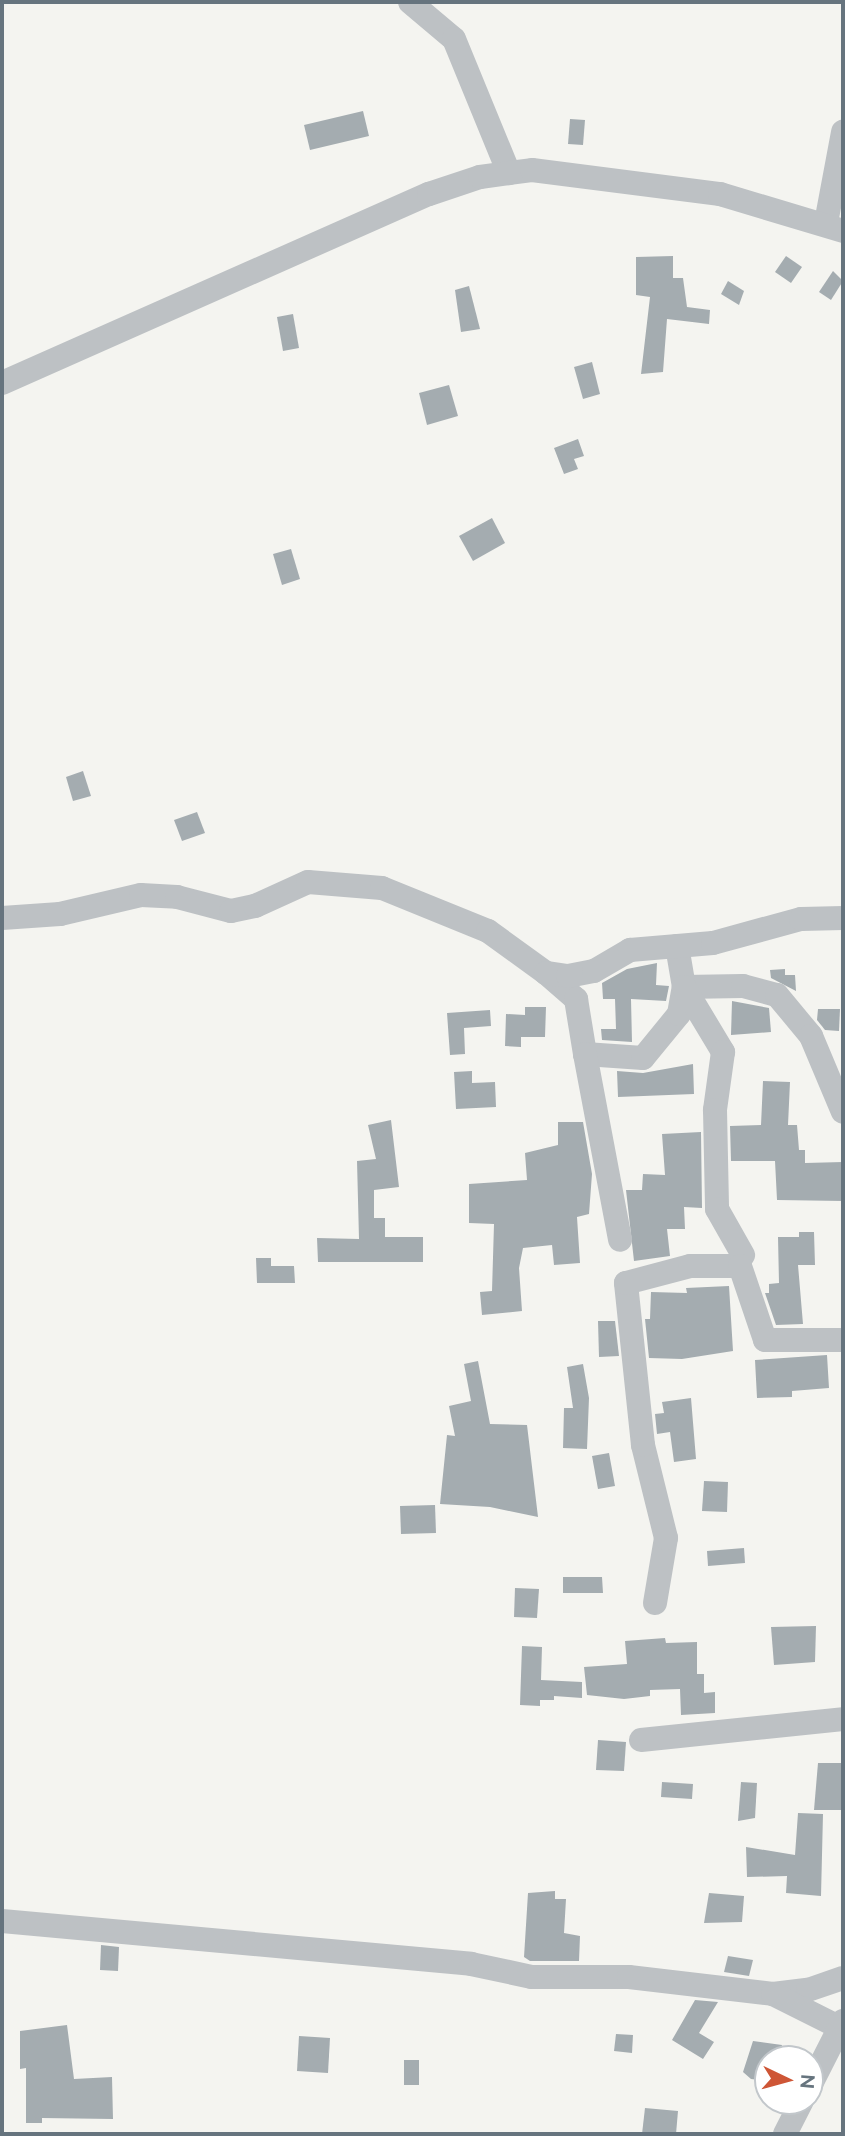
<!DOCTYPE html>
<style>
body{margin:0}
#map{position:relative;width:845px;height:2136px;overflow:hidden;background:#f4f4f0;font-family:Raleway,sans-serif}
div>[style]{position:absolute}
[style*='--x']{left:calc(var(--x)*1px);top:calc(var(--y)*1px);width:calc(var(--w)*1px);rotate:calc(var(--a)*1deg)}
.building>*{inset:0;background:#a4acb0}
.minor>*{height:24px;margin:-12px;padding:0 12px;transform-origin:12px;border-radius:12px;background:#bdc1c4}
span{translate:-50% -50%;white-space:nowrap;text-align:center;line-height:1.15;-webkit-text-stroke:7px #fff;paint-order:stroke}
.frame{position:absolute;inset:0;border:4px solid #66747e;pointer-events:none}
.north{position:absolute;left:754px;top:2045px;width:70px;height:70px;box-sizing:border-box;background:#fff;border:2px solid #c2c7cb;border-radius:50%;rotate:95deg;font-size:19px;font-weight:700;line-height:28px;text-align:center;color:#66747e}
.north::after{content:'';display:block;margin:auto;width:24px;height:32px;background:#ce5636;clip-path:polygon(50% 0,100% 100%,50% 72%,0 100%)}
</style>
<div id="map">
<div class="building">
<i style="clip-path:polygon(363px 111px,369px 136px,310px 150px,304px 125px)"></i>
<i style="clip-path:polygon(570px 119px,585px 120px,583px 145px,568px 144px)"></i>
<i style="clip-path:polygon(673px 256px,673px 278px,683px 278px,687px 307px,710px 310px,709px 324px,667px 319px,663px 372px,641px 374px,650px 297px,636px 295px,636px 257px)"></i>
<i style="clip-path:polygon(786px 256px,802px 267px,791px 283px,775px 272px)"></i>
<i style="clip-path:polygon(833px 271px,843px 281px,831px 300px,819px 292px)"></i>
<i style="clip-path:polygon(728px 281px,744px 291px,739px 305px,721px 294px)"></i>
<i style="clip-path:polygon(469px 286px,480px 329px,461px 332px,455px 290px)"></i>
<i style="clip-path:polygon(293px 314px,299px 348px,283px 351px,277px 317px)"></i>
<i style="clip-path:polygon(592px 362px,600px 394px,583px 399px,574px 367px)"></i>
<i style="clip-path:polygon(449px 385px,458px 416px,427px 425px,419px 393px)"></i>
<i style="clip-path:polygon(578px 439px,584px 456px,574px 459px,578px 469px,564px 474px,554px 448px)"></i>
<i style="clip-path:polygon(492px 518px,505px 543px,473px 561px,459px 536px)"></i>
<i style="clip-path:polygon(291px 549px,300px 579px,282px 585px,273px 554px)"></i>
<i style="clip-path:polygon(83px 771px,91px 796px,73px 801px,66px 777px)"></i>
<i style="clip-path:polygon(197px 812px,205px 833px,182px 841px,174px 820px)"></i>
<i style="clip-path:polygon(657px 963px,656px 985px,669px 986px,666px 1001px,631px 999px,632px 1042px,602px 1040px,601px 1029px,616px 1029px,615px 999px,603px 999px,602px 983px,627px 969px)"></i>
<i style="clip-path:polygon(785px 969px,785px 975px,795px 975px,796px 991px,771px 978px,770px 970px)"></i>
<i style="clip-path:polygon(732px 1001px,769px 1008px,771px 1032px,731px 1035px)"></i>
<i style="clip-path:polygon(525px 1007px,546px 1007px,545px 1037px,521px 1037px,521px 1047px,505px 1046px,506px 1014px,525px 1015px)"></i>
<i style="clip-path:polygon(818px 1009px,840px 1009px,839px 1031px,825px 1030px,817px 1020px)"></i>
<i style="clip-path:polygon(490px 1010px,491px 1026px,464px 1028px,465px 1054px,450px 1055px,447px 1013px)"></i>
<i style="clip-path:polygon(693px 1064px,694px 1094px,618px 1097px,617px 1071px,643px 1073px)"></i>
<i style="clip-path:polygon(472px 1071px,472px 1083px,495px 1082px,496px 1107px,456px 1109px,454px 1072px)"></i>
<i style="clip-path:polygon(763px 1081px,790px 1082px,788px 1125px,797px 1125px,799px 1150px,805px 1150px,805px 1163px,843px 1162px,843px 1201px,777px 1200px,775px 1161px,731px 1161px,730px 1126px,761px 1125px)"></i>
<i style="clip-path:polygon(391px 1120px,399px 1187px,374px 1190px,374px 1218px,385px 1218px,385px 1237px,423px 1237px,423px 1262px,318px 1262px,317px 1238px,359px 1239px,357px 1161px,376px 1159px,368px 1125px)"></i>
<i style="clip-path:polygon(558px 1122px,583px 1122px,592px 1174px,589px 1214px,577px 1217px,580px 1263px,554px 1265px,552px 1245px,523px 1248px,519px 1268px,522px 1311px,482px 1315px,480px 1292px,492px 1291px,494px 1224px,469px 1223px,469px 1184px,527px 1180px,525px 1153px,558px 1145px)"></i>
<i style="clip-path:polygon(701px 1132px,702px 1208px,684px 1207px,685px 1229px,667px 1229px,670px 1256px,634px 1261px,626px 1190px,642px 1190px,643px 1174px,665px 1175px,662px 1134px)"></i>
<i style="clip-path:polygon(799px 1232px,814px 1232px,815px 1265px,798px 1265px,803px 1324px,776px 1325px,765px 1293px,769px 1293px,769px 1284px,779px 1283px,778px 1237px,799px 1237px)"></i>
<i style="clip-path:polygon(256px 1258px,271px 1258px,271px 1266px,294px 1266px,295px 1283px,257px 1283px)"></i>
<i style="clip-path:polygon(729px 1286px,733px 1351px,682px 1359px,649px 1358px,645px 1319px,650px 1319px,651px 1292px,687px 1293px,686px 1288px)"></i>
<i style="clip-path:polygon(598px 1321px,615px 1321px,619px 1356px,599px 1357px)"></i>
<i style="clip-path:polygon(827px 1355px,829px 1388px,792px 1391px,792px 1397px,757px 1398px,755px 1360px)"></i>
<i style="clip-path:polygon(478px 1361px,490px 1424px,527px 1425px,538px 1517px,490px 1507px,440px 1504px,447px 1435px,455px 1436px,449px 1406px,471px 1401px,464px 1364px)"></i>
<i style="clip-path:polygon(583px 1364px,589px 1398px,587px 1449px,563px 1448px,564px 1408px,573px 1408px,567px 1367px)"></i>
<i style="clip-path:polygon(691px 1398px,696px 1459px,674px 1462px,670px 1432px,657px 1434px,655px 1414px,664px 1413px,662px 1402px)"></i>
<i style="clip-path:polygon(609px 1453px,615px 1486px,598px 1489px,592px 1456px)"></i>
<i style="clip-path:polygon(704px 1481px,728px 1482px,727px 1512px,702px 1511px)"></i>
<i style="clip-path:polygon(435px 1505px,436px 1533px,401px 1534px,400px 1506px)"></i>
<i style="clip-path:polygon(744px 1548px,745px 1563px,708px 1566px,707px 1551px)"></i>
<i style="clip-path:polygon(563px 1577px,602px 1577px,603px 1593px,563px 1593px)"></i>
<i style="clip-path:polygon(515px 1588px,539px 1589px,537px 1618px,514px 1617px)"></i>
<i style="clip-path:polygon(816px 1626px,815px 1662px,774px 1665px,771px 1627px)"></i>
<i style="clip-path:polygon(665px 1638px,666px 1643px,697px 1642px,697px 1674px,704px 1674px,704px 1693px,715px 1692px,715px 1713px,681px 1715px,680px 1689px,650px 1690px,650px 1696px,624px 1699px,587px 1695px,584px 1667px,627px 1664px,625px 1641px)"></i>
<i style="clip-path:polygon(522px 1646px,542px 1647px,541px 1680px,582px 1682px,582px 1698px,554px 1696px,554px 1700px,540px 1700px,540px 1706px,520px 1705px)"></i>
<i style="clip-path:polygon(598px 1740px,626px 1742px,624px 1771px,596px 1770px)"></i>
<i style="clip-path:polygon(818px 1763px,842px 1763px,841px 1810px,814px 1810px)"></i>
<i style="clip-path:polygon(662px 1782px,693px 1784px,692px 1799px,661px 1797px)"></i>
<i style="clip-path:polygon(741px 1782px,757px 1783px,755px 1818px,738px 1821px)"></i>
<i style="clip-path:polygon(798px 1813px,823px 1814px,821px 1896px,786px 1893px,787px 1876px,747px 1877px,746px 1847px,795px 1855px)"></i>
<i style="clip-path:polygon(555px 1891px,555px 1899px,566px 1899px,564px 1933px,580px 1936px,579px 1961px,530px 1961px,524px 1957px,528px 1893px)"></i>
<i style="clip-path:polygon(709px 1893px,744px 1896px,742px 1922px,704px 1923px)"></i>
<i style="clip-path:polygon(101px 1945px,119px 1947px,118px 1971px,100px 1970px)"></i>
<i style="clip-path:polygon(728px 1956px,753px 1960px,749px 1976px,724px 1972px)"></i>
<i style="clip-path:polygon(695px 2000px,718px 2002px,699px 2033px,714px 2042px,703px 2059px,672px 2040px)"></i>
<i style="clip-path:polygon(67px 2025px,74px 2079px,112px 2077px,113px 2119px,42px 2118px,42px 2123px,26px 2123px,26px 2068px,20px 2069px,20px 2031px)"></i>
<i style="clip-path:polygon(616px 2034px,633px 2035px,632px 2053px,614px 2051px)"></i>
<i style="clip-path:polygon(299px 2036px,330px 2038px,328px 2073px,297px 2071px)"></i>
<i style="clip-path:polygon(753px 2041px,782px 2045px,780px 2059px,768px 2059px,768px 2081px,751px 2079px,743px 2072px)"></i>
<i style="clip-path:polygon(404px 2060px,419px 2060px,419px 2085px,404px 2085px)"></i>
<i style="clip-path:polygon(645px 2108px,678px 2111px,676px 2134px,642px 2134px)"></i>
</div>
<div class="minor">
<i style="--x:410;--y:2;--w:57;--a:40.1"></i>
<i style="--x:454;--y:39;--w:145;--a:67.7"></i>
<i style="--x:826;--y:223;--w:93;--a:-79.4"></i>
<i style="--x:2;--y:383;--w:467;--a:-23.9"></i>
<i style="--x:429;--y:194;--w:54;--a:-18.4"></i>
<i style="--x:480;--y:177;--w:52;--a:-7.7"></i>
<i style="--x:532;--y:170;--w:190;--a:7.3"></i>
<i style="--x:720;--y:194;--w:128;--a:16.7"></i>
<i style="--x:2;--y:918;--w:58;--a:-3.9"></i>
<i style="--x:60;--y:914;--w:83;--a:-13.2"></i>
<i style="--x:141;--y:895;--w:36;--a:3"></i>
<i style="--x:177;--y:897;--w:56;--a:14.5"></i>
<i style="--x:231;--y:911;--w:25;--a:-12"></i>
<i style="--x:255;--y:906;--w:58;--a:-24.4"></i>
<i style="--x:308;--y:882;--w:74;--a:4.6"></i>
<i style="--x:382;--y:888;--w:114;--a:22.1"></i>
<i style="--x:488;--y:931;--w:72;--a:35.9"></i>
<i style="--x:546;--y:973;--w:40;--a:41"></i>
<i style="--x:576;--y:999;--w:56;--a:80.7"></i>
<i style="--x:585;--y:1054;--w:58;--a:3.9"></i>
<i style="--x:643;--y:1058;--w:57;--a:-50.7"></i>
<i style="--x:679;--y:1014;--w:27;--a:-80"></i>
<i style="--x:684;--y:987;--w:59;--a:-1"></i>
<i style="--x:743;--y:986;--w:35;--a:15"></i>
<i style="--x:777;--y:995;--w:53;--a:50.3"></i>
<i style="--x:811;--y:1036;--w:82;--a:67.2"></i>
<i style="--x:677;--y:946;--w:42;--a:80.3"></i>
<i style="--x:684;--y:987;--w:76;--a:59"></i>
<i style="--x:723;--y:1052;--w:59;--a:97.9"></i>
<i style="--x:715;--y:1110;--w:99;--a:88.8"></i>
<i style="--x:717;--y:1209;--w:53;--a:60.5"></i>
<i style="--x:546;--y:973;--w:22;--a:8"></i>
<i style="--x:568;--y:976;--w:26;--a:-11"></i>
<i style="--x:594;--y:971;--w:42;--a:-30.3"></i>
<i style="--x:630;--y:950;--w:83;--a:-4.8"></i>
<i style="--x:713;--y:943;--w:91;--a:-15.3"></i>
<i style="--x:801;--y:919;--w:42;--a:-1.4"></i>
<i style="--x:585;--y:1054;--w:189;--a:79.3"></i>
<i style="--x:655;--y:1603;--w:66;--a:-80.4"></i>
<i style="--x:666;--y:1538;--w:96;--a:-103.9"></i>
<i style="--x:643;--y:1445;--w:163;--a:-96"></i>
<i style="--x:626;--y:1283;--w:66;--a:-14.9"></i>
<i style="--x:690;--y:1266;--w:50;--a:0"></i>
<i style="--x:740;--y:1266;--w:78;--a:71.3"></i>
<i style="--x:765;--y:1340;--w:78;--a:0"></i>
<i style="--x:641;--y:1740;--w:203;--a:-5.9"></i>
<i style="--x:2;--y:1921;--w:471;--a:5.2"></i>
<i style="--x:471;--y:1964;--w:62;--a:12"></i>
<i style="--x:532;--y:1977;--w:97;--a:0"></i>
<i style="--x:629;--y:1977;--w:145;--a:6.7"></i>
<i style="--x:773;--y:1994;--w:35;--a:-7"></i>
<i style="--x:808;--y:1990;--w:37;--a:-19"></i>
<i style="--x:773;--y:1994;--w:76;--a:26.6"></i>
<i style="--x:810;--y:2086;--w:73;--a:-63.1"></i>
<i style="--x:785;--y:2134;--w:37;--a:-63"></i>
</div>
<div class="frame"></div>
<div class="north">N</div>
</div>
